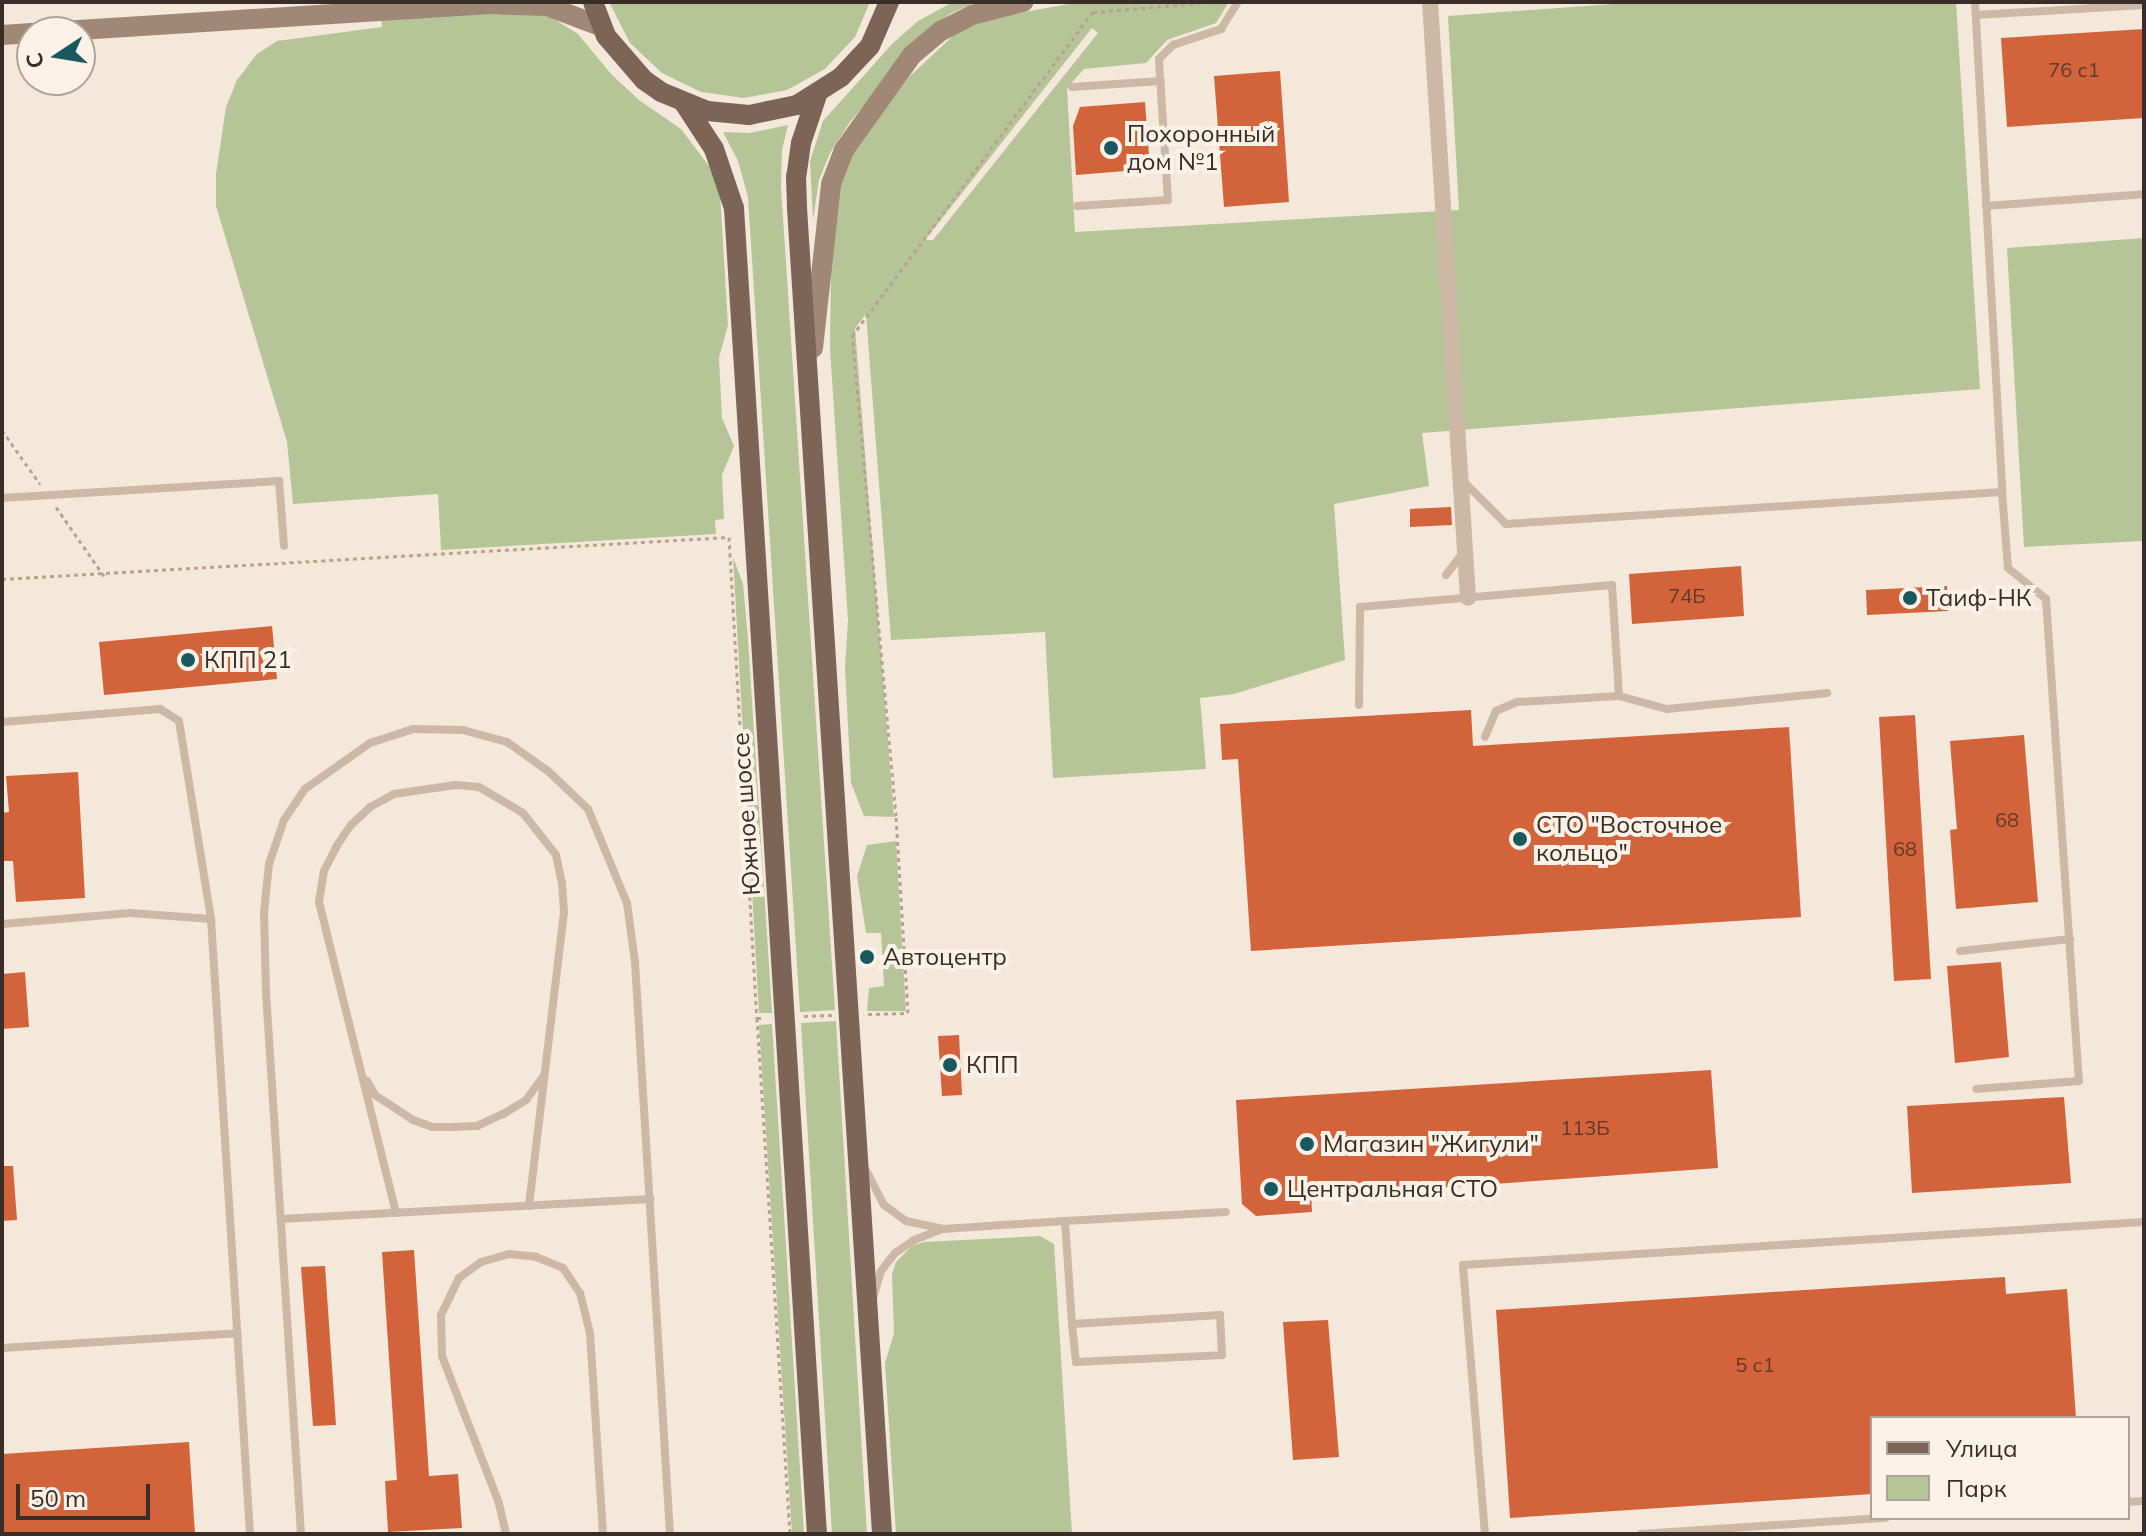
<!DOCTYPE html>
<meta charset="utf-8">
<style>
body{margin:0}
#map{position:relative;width:2146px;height:1536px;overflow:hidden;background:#f4e8da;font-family:Mulish,sans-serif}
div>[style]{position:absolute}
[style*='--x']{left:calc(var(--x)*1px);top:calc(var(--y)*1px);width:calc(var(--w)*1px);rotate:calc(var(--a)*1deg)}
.green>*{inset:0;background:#b5c598}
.building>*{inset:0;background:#d2633a}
.path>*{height:3px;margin-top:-1.5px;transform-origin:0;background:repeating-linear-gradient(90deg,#b9a28f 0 4px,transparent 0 8px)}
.service>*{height:8px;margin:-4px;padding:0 4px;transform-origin:4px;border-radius:4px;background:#cdb8a5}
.minor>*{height:16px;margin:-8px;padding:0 8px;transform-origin:8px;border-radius:8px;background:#cdb8a5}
.secondary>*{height:20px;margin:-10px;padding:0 10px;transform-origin:10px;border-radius:10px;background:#a18776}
.primary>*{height:20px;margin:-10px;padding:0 10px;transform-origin:10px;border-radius:10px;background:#7c6456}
.dots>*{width:22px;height:22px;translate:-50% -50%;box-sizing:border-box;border:4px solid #fbf2e7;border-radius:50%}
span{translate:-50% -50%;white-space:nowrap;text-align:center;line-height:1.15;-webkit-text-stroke:8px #fbf2e7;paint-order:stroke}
.number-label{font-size:20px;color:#5e3a2c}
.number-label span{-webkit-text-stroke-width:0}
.poi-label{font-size:24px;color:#382d27}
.left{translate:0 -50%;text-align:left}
.street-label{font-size:24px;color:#382d27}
.frame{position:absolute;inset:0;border:4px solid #382d27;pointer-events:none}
.legend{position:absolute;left:1870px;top:1416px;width:260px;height:104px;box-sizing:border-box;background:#fbf2e7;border:2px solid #ada39a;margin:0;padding:10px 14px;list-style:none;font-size:24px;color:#382d27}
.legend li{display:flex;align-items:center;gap:16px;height:40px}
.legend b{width:40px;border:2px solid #ada39a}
.north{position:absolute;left:16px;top:16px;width:80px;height:80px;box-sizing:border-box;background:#fbf2e7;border:2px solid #ada39a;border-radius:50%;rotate:258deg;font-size:22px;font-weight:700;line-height:32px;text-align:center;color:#382d27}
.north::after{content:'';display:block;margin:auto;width:28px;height:36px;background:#18585e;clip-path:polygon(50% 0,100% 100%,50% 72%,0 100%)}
.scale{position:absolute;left:16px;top:1484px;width:134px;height:36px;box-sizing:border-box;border:4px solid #382d27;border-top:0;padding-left:10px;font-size:24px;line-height:28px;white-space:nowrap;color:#382d27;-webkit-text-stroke:6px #fbf2e7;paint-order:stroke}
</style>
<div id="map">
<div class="green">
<i style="clip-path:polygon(609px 2px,870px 2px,855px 37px,825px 69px,787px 90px,744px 98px,701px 92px,662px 73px,630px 43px)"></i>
<i style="clip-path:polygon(953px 2px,976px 2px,950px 14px,927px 32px,850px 122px,830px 153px,819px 180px,813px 220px,810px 161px,823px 121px,892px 44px,918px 21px)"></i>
<i style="clip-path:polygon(evenodd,1080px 2px,1229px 2px,1216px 23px,1167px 40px,1146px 63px,1084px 69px,1067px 88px,1075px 232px,1459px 210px,1448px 16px,1641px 2px,1956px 2px,1980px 389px,1422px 433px,1429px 486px,1334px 504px,1345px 660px,1234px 694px,1200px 698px,1206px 769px,1053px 778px,1045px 632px,891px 640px,866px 314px,855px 328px,894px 817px,864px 816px,851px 783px,845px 668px,848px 620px,830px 349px,831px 265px,841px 173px,866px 131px,910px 76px,955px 34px,991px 18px,1080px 2px,1092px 28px,1098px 33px,933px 240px,925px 240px,1092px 28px)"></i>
<i style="clip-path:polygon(531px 13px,551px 17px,578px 34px,611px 74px,639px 100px,681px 129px,712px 170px,720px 193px,728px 325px,719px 358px,722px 418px,734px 446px,722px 475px,724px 519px,715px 520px,716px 534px,441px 550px,438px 494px,293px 504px,287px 442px,216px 206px,216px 174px,226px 107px,237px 80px,257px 54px,277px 41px,382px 27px,381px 14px)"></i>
<i style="clip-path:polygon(788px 125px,782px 150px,781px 187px,835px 1010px,800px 1012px,748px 197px,738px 161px,723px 132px,750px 133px)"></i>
<i style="clip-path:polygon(2144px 238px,2144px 541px,2024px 547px,2007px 248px)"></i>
<i style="clip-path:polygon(733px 557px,743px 584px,748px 639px,772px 1013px,759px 1013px)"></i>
<i style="clip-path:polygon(896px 841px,906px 1011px,867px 1011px,869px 988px,884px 986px,881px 933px,866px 933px,857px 876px,867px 845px)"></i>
<i style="clip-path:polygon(836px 1021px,867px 1534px,832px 1534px,801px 1023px)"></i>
<i style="clip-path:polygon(772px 1024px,804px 1534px,792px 1534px,759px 1025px)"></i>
<i style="clip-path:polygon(1040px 1236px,1054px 1244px,1072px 1534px,896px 1534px,885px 1363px,894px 1333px,892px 1274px,896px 1262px,912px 1246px,924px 1242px)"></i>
</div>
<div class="building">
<i style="clip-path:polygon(2144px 29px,2144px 118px,2007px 127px,2001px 38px)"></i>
<i style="clip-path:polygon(1280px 71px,1289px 202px,1224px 207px,1214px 76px)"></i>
<i style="clip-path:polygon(1145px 102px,1150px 169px,1076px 175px,1073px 126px,1080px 107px)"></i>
<i style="clip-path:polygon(1451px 507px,1452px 525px,1410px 527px,1410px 509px)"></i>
<i style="clip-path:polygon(1741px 566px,1744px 616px,1632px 624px,1629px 574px)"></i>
<i style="clip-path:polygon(1947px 586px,1948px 611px,1867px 615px,1866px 590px)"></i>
<i style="clip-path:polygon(272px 626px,277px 679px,104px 695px,99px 642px)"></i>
<i style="clip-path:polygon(1471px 710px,1473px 746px,1789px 727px,1801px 917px,1251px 951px,1238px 759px,1222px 760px,1220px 724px)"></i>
<i style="clip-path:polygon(1915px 715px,1931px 979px,1894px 981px,1879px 717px)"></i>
<i style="clip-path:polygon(2024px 735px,2038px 902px,1956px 909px,1950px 830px,1957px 829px,1950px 741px)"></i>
<i style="clip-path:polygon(78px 772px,85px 898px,16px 902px,13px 861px,2px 861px,2px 813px,9px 812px,6px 776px)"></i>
<i style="clip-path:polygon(2001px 962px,2009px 1057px,1955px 1063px,1947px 966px)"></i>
<i style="clip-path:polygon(25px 972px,29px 1027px,2px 1029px,2px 974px)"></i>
<i style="clip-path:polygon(959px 1035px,962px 1095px,942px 1096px,938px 1036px)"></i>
<i style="clip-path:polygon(1711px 1070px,1718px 1168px,1394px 1191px,1394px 1187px,1311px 1192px,1312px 1212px,1256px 1216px,1242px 1204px,1236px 1100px)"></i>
<i style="clip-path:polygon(2064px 1097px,2071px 1183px,1912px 1193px,1907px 1106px)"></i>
<i style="clip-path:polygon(2px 1166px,13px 1166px,17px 1220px,2px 1221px)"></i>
<i style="clip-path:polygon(414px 1250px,429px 1476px,458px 1474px,462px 1528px,388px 1532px,385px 1481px,397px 1480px,382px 1252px)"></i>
<i style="clip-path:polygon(325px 1266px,336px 1425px,313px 1426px,301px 1267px)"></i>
<i style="clip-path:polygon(2005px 1277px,2006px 1294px,2067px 1289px,2076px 1418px,1872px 1418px,1872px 1494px,1510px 1518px,1496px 1310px)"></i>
<i style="clip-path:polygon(1328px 1320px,1339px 1457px,1293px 1460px,1283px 1322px)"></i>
<i style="clip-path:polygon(189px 1442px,195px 1534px,2px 1534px,2px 1454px)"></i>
</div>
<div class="path">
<i style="--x:2;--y:430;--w:66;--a:54.9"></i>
<i style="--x:56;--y:507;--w:84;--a:55.2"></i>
<i style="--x:2;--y:579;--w:728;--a:-3.31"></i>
<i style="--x:729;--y:537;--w:482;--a:86.7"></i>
<i style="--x:757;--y:1018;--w:7;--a:0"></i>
<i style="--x:868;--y:1014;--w:40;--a:-1.4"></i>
<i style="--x:908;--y:1013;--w:197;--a:-93.5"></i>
<i style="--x:896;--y:816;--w:482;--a:-95.2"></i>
<i style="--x:852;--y:336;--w:404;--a:-53.4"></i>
<i style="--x:1093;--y:12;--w:120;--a:-4.8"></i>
<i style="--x:804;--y:1016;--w:28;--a:-2"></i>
<i style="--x:757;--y:1018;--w:517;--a:86.34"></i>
</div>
<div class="service">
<i style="--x:1975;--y:2;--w:491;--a:86.8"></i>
<i style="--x:1976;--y:15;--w:168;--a:-3.4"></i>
<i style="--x:1072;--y:87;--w:89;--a:-3.9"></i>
<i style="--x:1077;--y:206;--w:91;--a:-3.8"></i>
<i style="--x:1168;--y:200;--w:141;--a:-93.7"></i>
<i style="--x:1159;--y:59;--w:20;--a:-45"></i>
<i style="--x:1173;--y:45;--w:51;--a:-18.4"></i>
<i style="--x:1221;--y:29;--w:32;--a:-58"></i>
<i style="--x:1986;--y:206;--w:158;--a:-4.3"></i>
<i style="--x:1464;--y:482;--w:59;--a:45"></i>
<i style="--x:1506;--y:524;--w:497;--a:-3.7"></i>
<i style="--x:2002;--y:492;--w:76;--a:85.5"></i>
<i style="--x:2008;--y:568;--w:49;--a:39.2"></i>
<i style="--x:2046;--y:599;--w:483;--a:86.1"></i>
<i style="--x:2079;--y:1081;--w:103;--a:175.6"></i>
<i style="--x:2;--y:498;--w:278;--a:-3.5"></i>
<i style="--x:279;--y:481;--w:65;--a:85.6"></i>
<i style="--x:1446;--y:575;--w:26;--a:-53"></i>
<i style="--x:1619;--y:696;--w:50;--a:15.2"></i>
<i style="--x:1667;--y:709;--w:161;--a:-5.7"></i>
<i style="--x:1359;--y:705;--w:98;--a:-89.4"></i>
<i style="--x:1360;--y:607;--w:253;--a:-5"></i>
<i style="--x:1612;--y:585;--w:111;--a:86.4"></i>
<i style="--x:1619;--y:696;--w:102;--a:176.6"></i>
<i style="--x:1517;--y:702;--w:23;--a:157"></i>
<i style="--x:1496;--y:711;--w:28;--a:113"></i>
<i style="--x:2;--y:722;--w:159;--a:-4.7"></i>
<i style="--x:160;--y:709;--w:22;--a:32"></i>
<i style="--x:179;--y:721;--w:201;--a:80.8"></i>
<i style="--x:211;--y:919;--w:616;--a:86.37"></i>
<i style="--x:2;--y:924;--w:129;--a:-4.9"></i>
<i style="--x:131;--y:913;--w:80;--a:4.3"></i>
<i style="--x:1960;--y:951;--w:111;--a:-6.2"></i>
<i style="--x:367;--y:1081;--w:16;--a:60"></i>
<i style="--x:375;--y:1095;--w:45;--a:33.3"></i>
<i style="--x:413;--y:1120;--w:20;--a:20"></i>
<i style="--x:432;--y:1127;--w:19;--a:0"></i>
<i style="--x:451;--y:1127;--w:26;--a:-2"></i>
<i style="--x:477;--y:1126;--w:29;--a:-25"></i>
<i style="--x:503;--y:1114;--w:27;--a:-31"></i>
<i style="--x:526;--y:1100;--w:29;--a:-54"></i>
<i style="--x:866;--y:1170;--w:39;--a:63"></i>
<i style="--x:884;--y:1205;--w:27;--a:36"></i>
<i style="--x:906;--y:1221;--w:38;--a:12"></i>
<i style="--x:943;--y:1229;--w:122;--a:-3.8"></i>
<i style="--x:1065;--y:1221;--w:103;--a:86.1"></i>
<i style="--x:1072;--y:1324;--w:38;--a:84"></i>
<i style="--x:1076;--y:1362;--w:146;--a:-2.7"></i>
<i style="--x:1222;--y:1355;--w:40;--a:-92.9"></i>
<i style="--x:1220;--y:1315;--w:148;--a:176.5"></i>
<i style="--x:396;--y:1213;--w:320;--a:-103.9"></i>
<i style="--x:319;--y:902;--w:31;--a:-81"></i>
<i style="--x:324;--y:871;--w:27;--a:-63"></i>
<i style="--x:336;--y:847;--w:27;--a:-56"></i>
<i style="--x:351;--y:825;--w:26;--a:-43"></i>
<i style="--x:370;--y:807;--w:27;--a:-28"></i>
<i style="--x:394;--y:794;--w:62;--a:-8.4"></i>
<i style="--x:455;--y:785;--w:24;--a:5"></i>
<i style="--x:479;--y:787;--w:51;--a:30.6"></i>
<i style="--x:523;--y:813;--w:53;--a:51.8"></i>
<i style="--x:556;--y:855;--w:29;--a:78"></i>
<i style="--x:562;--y:883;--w:29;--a:86"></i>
<i style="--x:564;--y:912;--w:296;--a:96.8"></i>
<i style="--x:281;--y:1219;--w:370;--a:-3.1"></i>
<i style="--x:1065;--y:1221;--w:161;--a:-3.2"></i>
<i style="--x:874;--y:1295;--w:25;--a:-74"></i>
<i style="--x:881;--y:1271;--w:23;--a:-52"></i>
<i style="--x:895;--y:1253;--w:23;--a:-34"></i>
<i style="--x:914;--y:1240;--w:31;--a:-21"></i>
<i style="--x:2;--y:1348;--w:236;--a:-3.6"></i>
<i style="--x:2128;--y:1502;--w:16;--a:-4"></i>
<i style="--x:301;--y:1534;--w:542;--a:-93.7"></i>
<i style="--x:266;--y:993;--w:80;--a:-91.4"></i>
<i style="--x:264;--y:913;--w:49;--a:-84.2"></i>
<i style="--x:269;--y:864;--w:46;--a:-71.2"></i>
<i style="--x:284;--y:820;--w:37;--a:-56"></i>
<i style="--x:305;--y:789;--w:80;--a:-35.3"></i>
<i style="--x:370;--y:743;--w:45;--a:-18"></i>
<i style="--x:413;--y:729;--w:50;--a:1.1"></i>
<i style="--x:463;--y:730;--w:46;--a:15.3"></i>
<i style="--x:507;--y:742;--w:50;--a:35.3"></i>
<i style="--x:548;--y:771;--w:55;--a:43.5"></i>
<i style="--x:588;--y:809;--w:102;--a:67.5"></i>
<i style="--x:627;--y:903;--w:60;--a:82.3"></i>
<i style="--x:635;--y:962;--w:573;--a:86.5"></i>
<i style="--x:506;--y:1534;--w:32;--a:-103"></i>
<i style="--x:499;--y:1503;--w:158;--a:-111.2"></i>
<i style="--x:442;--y:1356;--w:41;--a:-91.4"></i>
<i style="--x:441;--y:1315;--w:41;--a:-64.1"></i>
<i style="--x:459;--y:1278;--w:27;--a:-36"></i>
<i style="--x:481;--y:1262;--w:29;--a:-16"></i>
<i style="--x:509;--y:1254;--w:27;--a:6"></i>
<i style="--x:536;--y:1257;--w:29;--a:22"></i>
<i style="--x:563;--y:1268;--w:30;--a:56"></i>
<i style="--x:580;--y:1293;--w:41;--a:76"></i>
<i style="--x:590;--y:1333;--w:201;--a:86.3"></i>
<i style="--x:1485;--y:1534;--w:270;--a:-94.7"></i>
<i style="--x:1463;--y:1265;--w:682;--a:-3.61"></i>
<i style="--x:1641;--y:1534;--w:245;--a:-3.8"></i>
</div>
<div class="minor">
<i style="--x:1430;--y:2;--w:597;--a:86.35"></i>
</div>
<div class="secondary">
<i style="--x:47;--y:32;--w:444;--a:-3.6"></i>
<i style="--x:490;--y:4;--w:57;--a:2"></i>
<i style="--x:547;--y:6;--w:57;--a:20.7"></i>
<i style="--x:2;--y:35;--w:30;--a:-4"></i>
<i style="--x:813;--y:348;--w:165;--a:-83.7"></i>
<i style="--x:831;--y:184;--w:36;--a:-69"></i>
<i style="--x:844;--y:150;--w:117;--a:-54.4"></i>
<i style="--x:912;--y:55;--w:38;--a:-40"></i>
<i style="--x:941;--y:31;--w:35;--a:-27"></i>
<i style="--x:972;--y:15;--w:53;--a:-14.3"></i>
</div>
<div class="primary">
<i style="--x:593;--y:2;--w:36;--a:69"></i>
<i style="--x:606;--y:36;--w:58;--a:49.2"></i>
<i style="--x:644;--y:80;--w:21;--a:35"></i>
<i style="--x:661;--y:92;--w:50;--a:22.4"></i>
<i style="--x:707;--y:111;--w:42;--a:5.4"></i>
<i style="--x:749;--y:115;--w:49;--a:-11.8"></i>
<i style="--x:797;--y:105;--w:52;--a:-32.5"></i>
<i style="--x:841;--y:77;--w:42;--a:-46.9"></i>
<i style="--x:870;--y:46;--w:48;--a:-66.6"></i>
<i style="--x:817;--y:95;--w:51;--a:108.4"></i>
<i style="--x:801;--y:143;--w:34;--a:98"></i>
<i style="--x:796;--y:177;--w:31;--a:88"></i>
<i style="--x:797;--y:208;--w:1329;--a:86.33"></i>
<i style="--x:684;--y:103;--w:55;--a:56.9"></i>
<i style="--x:714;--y:149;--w:62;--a:71.3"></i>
<i style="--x:734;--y:208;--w:1329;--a:86.42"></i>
</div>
<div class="dots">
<i style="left:1111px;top:148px;background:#18585e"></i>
<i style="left:1910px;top:598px;background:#18585e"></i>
<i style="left:188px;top:660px;background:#18585e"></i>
<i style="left:1520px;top:839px;background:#18585e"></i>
<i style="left:867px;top:957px;background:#18585e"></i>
<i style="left:950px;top:1065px;background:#18585e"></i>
<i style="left:1307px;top:1144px;background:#18585e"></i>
<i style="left:1271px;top:1189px;background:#18585e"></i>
</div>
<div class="number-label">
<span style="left:2074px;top:69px">76 с1</span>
<span style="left:1687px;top:595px">74Б</span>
<span style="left:2007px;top:819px">68</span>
<span style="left:1905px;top:848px">68</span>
<span style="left:1585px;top:1127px">113Б</span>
<span style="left:1755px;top:1364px">5 с1</span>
</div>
<div class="poi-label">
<span class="left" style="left:1127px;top:148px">Похоронный<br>дом №1</span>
<span class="left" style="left:1926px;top:598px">Таиф-НК</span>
<span class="left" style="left:204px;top:660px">КПП 21</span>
<span class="left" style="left:1536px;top:839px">СТО "Восточное<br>кольцо"</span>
<span class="left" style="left:883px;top:957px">Автоцентр</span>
<span class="left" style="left:966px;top:1065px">КПП</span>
<span class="left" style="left:1323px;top:1144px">Магазин "Жигули"</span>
<span class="left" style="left:1287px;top:1189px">Центральная СТО</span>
</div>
<div class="street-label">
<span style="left:746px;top:814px;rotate:-94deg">Южное шоссе</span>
</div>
<div class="frame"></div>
<ul class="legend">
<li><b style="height:10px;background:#7c6456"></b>Улица</li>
<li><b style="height:22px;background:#b5c598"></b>Парк</li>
</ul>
<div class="north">С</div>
<div class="scale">50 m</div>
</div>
